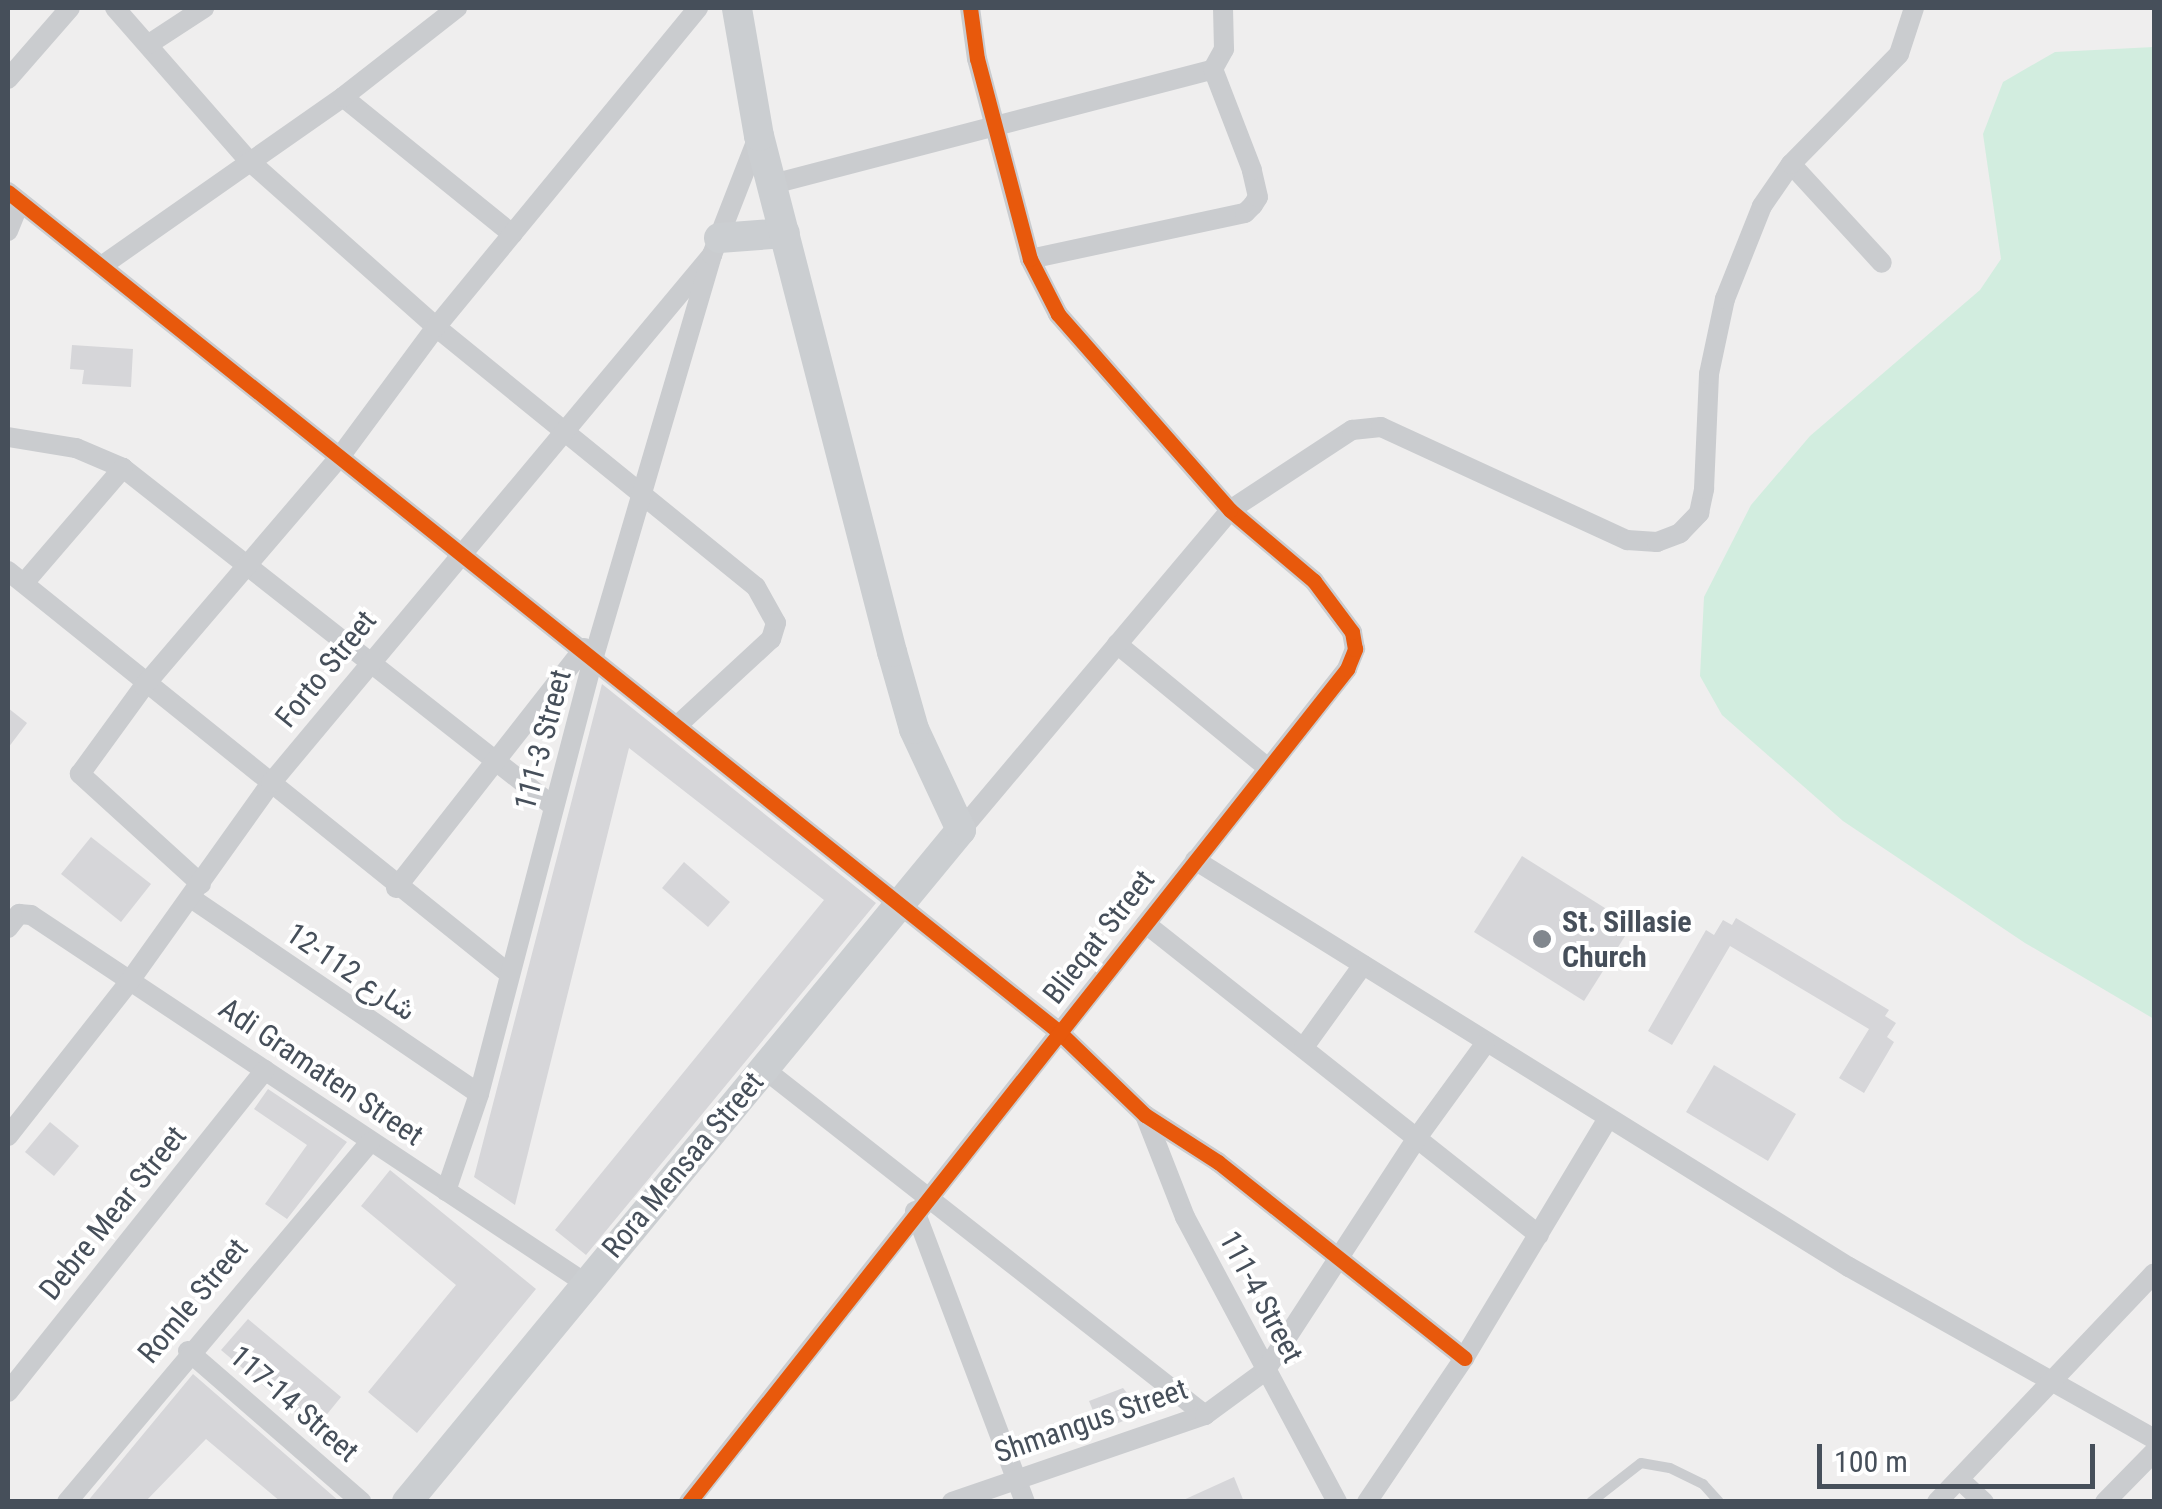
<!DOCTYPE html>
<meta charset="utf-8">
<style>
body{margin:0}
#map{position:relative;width:2162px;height:1509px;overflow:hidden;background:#efeeee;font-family:"Roboto Condensed",Vazirmatn,sans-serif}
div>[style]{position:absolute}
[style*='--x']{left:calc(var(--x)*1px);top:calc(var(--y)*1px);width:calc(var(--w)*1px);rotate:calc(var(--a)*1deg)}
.green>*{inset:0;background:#d2eddf}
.building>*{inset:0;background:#d6d6d9}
.lane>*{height:10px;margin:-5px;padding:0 5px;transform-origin:5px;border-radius:5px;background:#cacccf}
.street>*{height:20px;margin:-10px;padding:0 10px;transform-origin:10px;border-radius:10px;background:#cacccf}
.secondary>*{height:30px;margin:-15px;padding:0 15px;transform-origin:15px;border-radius:15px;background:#cbced1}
.cycleway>*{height:15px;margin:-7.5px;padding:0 7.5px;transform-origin:7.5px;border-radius:7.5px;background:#e8590c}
.dots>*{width:28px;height:28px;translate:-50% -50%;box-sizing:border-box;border:5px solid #fff;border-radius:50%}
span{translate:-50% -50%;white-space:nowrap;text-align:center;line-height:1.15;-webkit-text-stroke:8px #fff;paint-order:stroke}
.street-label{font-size:30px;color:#464f5a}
.poi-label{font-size:30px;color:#464f5a;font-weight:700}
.left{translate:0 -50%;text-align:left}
.frame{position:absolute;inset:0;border:10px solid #464f5a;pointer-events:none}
.scale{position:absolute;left:1817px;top:1444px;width:278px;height:45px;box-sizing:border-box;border:5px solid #464f5a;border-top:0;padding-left:12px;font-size:30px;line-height:35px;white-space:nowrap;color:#464f5a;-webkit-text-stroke:8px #fff;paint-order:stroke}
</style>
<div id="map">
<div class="green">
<i style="clip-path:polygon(2154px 47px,2154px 1019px,2025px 943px,1843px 821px,1722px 715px,1700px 676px,1704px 597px,1751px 505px,1810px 436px,1980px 290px,2001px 259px,1983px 134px,2003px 82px,2055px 52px)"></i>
</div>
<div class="building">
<i style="clip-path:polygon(72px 345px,133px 349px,131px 387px,82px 384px,84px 370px,70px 369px)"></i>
<i style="clip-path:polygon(602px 684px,876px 903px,586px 1255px,555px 1230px,824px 900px,629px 748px,515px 1205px,474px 1177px)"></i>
<i style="clip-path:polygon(8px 708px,27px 723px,8px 748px)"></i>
<i style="clip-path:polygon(91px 837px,151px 884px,121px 922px,61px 874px)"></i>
<i style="clip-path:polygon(1522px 856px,1632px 925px,1584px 1001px,1474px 932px)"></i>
<i style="clip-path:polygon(684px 862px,730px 902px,708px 927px,662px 888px)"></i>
<i style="clip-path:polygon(1736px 918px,1889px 1010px,1885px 1016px,1896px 1023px,1887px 1037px,1894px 1042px,1864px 1093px,1839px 1078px,1869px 1029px,1730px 946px,1672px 1045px,1648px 1031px,1706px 930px,1714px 935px,1723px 920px,1732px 925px)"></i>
<i style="clip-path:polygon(1714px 1065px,1796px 1114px,1768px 1161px,1686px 1112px)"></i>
<i style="clip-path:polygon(268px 1089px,347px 1142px,287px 1219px,265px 1204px,307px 1145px,254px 1109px)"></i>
<i style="clip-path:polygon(50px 1122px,79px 1146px,54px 1176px,25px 1152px)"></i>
<i style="clip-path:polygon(390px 1170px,536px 1289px,417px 1433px,368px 1392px,456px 1285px,361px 1206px)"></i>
<i style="clip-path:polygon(248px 1319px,341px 1397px,315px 1429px,221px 1350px)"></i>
<i style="clip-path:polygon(193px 1374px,340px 1502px,281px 1502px,206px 1439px,145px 1502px,87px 1502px)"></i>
<i style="clip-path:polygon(1123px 1388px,1143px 1413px,1101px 1430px,1089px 1401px)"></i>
<i style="clip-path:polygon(1234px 1477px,1244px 1502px,1179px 1502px)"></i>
</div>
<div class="lane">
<i style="--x:1591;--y:1502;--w:63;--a:-38"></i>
<i style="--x:1641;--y:1463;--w:29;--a:10"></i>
<i style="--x:1670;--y:1468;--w:37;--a:26"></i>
<i style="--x:1703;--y:1484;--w:24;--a:48"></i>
</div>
<div class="street">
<i style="--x:115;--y:8;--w:201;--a:48.8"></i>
<i style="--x:247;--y:159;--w:253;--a:41.6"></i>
<i style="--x:436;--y:327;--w:412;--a:39.1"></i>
<i style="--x:756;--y:587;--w:41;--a:60.9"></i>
<i style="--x:776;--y:623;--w:17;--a:107"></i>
<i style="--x:771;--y:639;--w:125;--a:137.3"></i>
<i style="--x:149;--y:44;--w:66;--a:-33.2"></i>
<i style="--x:8;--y:79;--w:94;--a:-48.9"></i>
<i style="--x:343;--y:97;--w:218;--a:39"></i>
<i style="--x:1791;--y:164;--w:134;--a:47.4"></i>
<i style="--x:773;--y:184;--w:455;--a:-14.6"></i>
<i style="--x:1213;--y:69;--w:23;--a:-61"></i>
<i style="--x:1224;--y:49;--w:41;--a:-91.4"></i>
<i style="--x:8;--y:192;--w:1345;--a:38.63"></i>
<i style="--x:1059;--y:1032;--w:120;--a:44"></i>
<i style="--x:1145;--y:1115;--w:87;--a:32.8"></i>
<i style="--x:1218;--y:1162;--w:315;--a:38.5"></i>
<i style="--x:8;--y:231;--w:31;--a:-68"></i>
<i style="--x:1030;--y:259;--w:220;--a:-12.1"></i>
<i style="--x:1245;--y:213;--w:11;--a:-45"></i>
<i style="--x:1253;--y:205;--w:9;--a:-58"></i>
<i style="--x:1258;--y:197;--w:28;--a:-103"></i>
<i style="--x:1252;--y:170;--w:108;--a:-111.1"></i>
<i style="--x:103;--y:265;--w:293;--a:-35"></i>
<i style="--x:343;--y:97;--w:145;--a:-38"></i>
<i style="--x:8;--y:437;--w:69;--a:9.2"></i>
<i style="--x:76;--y:448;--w:51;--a:23.1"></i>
<i style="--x:123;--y:468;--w:547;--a:38.17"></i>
<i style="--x:8;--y:571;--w:642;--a:38.8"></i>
<i style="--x:24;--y:583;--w:152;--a:-49.3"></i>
<i style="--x:1117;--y:644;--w:195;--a:39.4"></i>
<i style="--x:961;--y:830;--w:418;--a:-49.9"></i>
<i style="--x:1230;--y:510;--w:146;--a:-33.3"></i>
<i style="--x:1352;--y:430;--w:29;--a:-6"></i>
<i style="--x:1381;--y:427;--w:271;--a:24.7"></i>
<i style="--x:1627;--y:540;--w:30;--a:4"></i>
<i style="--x:1657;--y:542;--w:25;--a:-21"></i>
<i style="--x:1680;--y:533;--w:28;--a:-46"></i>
<i style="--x:1699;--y:513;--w:25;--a:-78"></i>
<i style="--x:1704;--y:489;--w:115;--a:-87.5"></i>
<i style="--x:1709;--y:374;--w:77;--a:-78"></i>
<i style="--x:1725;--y:299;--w:100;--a:-68.3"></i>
<i style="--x:1762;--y:206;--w:51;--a:-55.4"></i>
<i style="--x:1791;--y:164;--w:154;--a:-45.5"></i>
<i style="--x:1899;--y:54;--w:48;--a:-71.9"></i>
<i style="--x:1195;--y:860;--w:770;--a:31.9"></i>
<i style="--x:1849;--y:1267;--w:350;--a:29.4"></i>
<i style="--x:201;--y:884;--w:164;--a:-137.7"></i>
<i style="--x:80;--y:774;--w:109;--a:-54"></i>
<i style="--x:144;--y:686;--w:305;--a:-49.5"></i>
<i style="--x:342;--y:454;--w:158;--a:-53.5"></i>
<i style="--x:436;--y:327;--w:413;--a:-50.6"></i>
<i style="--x:396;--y:888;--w:305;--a:-51.9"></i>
<i style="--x:191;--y:898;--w:348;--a:34.2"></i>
<i style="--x:1146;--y:924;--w:501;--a:38.36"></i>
<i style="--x:8;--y:928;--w:18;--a:-52"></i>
<i style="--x:19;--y:914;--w:12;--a:5"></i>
<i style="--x:31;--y:915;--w:665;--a:33.59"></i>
<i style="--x:1304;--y:1047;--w:101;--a:-54.3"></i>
<i style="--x:763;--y:1068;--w:562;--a:38.13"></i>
<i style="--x:1145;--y:1115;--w:110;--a:68.6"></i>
<i style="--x:1185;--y:1217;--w:323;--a:61.9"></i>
<i style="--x:8;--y:1136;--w:196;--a:-51.8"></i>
<i style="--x:129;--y:982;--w:244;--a:-54.5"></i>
<i style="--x:271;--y:783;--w:688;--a:-50.13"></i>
<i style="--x:446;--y:1191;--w:102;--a:-71.2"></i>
<i style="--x:479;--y:1094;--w:453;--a:-75.3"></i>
<i style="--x:594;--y:656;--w:418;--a:-73.6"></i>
<i style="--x:712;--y:255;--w:127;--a:-68.7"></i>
<i style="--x:915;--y:1211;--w:311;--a:69.3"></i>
<i style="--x:188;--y:1351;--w:230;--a:41"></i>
<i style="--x:8;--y:1392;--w:412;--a:-51.4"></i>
<i style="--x:1959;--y:1479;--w:34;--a:43"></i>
<i style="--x:67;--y:1502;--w:471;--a:-49.9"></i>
<i style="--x:689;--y:1502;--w:1062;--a:-51.69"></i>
<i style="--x:1347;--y:669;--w:22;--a:-68"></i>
<i style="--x:1355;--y:649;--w:17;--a:-100"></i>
<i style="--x:1352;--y:632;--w:64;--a:-126.7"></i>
<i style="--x:1314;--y:581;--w:110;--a:-139.8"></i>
<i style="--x:1230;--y:510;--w:261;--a:-131.3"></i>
<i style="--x:1058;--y:314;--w:62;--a:-117"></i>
<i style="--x:1030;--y:259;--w:207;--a:-104.8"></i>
<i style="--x:977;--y:59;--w:51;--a:-97.8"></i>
<i style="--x:952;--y:1502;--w:268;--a:-19"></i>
<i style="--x:1205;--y:1415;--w:74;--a:-36.3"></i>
<i style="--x:1265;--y:1371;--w:277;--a:-56.9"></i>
<i style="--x:1416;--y:1139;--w:117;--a:-54"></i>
<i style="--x:1367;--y:1502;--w:174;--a:-56"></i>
<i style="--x:1464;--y:1358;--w:280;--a:-59"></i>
<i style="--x:1937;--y:1502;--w:315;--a:-46.5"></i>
<i style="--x:2105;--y:1502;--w:70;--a:-45.6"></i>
</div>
<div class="secondary">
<i style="--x:719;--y:238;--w:66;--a:-4.3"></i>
<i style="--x:407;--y:1502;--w:871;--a:-50.5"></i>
<i style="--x:961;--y:830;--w:111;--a:-115"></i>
<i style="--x:914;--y:729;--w:80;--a:-105.9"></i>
<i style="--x:892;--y:652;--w:533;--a:-104.45"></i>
<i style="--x:759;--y:136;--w:130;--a:-99.8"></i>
</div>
<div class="cycleway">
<i style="--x:8;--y:192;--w:1345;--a:38.63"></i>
<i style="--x:1059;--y:1032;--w:120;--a:44"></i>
<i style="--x:1145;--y:1115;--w:87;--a:32.8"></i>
<i style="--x:1218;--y:1162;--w:315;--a:38.5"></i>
<i style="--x:689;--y:1502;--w:1062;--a:-51.69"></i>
<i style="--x:1347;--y:669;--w:22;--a:-68"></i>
<i style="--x:1355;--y:649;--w:17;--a:-100"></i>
<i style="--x:1352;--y:632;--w:64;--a:-126.7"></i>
<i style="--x:1314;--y:581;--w:110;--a:-139.8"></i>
<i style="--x:1230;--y:510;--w:261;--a:-131.3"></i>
<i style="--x:1058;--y:314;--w:62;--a:-117"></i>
<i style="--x:1030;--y:259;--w:207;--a:-104.8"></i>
<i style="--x:977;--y:59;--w:51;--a:-97.8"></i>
</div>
<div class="dots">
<i style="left:1542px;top:939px;background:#81878e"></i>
</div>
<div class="street-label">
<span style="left:326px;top:669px;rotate:-51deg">Forto Street</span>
<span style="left:543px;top:740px;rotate:-75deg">111-3 Street</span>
<span style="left:1099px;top:937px;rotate:-52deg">Blieqat Street</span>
<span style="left:351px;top:972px;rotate:34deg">شارع 112-12</span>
<span style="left:321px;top:1072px;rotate:34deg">Adi Gramaten Street</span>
<span style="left:683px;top:1165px;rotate:-50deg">Rora Mensaa Street</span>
<span style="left:113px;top:1213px;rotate:-51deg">Debre Mear Street</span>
<span style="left:1261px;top:1297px;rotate:62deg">111-4 Street</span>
<span style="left:193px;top:1301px;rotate:-50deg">Romle Street</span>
<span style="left:294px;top:1404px;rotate:41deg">117-14 Street</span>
<span style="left:1091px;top:1421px;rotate:-19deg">Shmangus Street</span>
</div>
<div class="poi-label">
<span class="left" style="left:1562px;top:939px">St. Sillasie<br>Church</span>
</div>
<div class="frame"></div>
<div class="scale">100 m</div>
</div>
